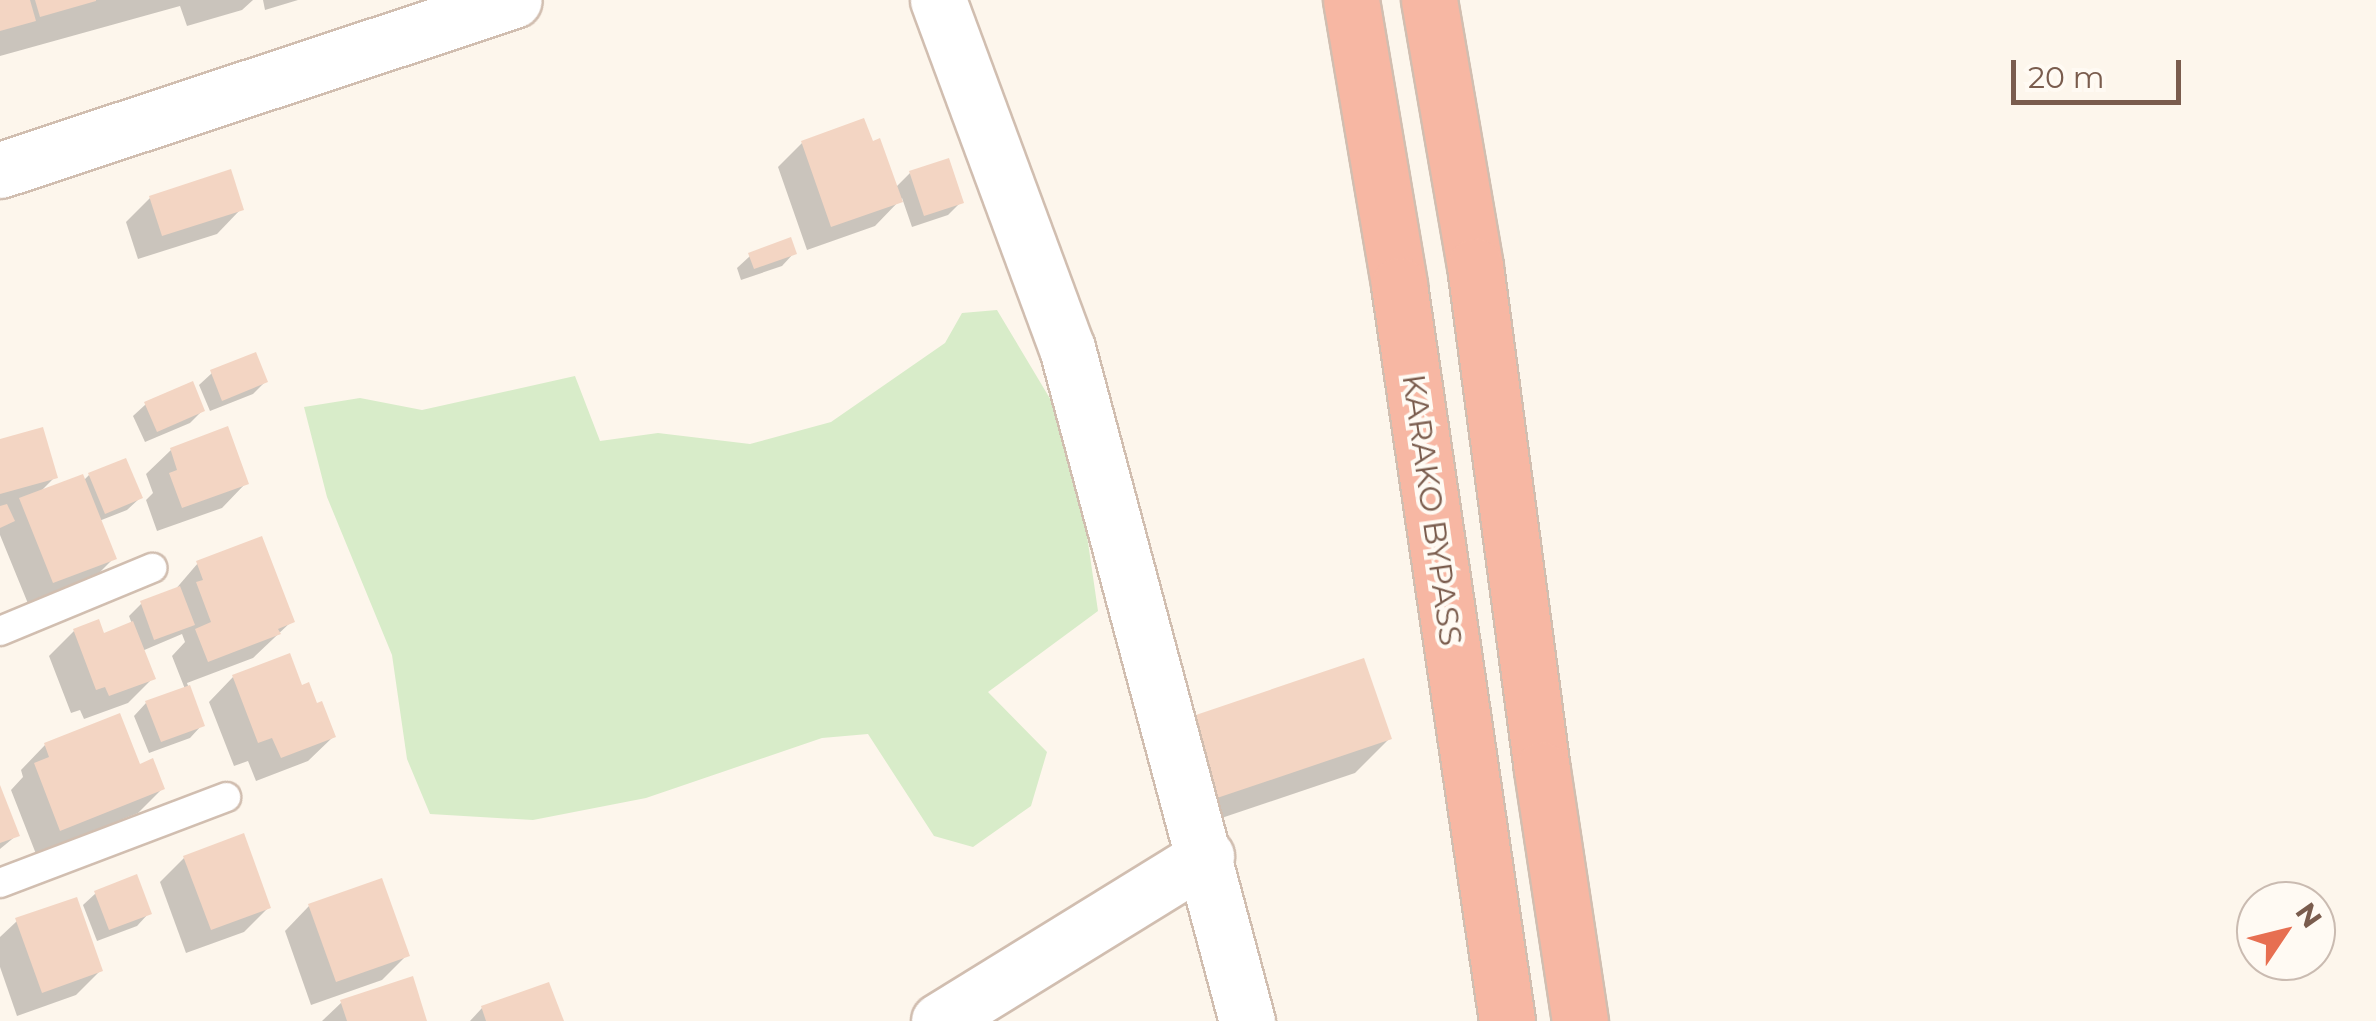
<!DOCTYPE html>
<style>
body{margin:0}
#map{position:relative;width:2376px;height:1021px;overflow:hidden;background:#fdf6ec;font-family:Montserrat,sans-serif}
div>[style]{position:absolute}
[style*='--x']{left:calc(var(--x)*1px);top:calc(var(--y)*1px);width:calc(var(--w)*1px);rotate:calc(var(--a)*1deg)}
.green>*{inset:0;background:#d8ecc9}
.shadow>*{inset:0;background:#0003}
.building>*{inset:0;background:#f3d5c3}
.roads{filter:drop-shadow(2px 0 #d1beb0) drop-shadow(-2px 0 #d1beb0) drop-shadow(0 2px #d1beb0) drop-shadow(0 -2px #d1beb0)}
.lane>*{height:28px;margin:-14px;padding:0 14px;transform-origin:14px;border-radius:14px;background:#fff}
.street>*{height:55px;margin:-27.5px;padding:0 27.5px;transform-origin:27.5px;border-radius:27.5px;background:#fff}
.highway>*{height:55px;margin:-27.5px;padding:0 27.5px;transform-origin:27.5px;border-radius:27.5px;background:#f7b7a3}
span{translate:-50% -50%;white-space:nowrap;text-align:center;line-height:1.15;-webkit-text-stroke:8px #fffaf3;paint-order:stroke}
.street-label{font-size:32px;color:#7a5c4d}
.north{position:absolute;left:2236px;top:881px;width:100px;height:100px;box-sizing:border-box;background:#fffaf3;border:2px solid #cabbb1;border-radius:50%;rotate:55deg;font-size:28px;font-weight:700;line-height:40px;text-align:center;color:#7a5c4d}
.north::after{content:'';display:block;margin:auto;width:35px;height:45px;background:#e76f51;clip-path:polygon(50% 0,100% 100%,50% 72%,0 100%)}
.scale{position:absolute;left:2011px;top:60px;width:170px;height:45px;box-sizing:border-box;border:5px solid #7a5c4d;border-top:0;padding-left:12px;font-size:30px;line-height:35px;white-space:nowrap;color:#7a5c4d;-webkit-text-stroke:8px #fffaf3;paint-order:stroke}
</style>
<div id="map">
<div class="green">
<i style="clip-path:polygon(997px 310px,1055px 407px,1084px 515px,1098px 611px,988px 692px,1047px 752px,1031px 806px,973px 847px,934px 836px,868px 734px,822px 738px,646px 798px,533px 820px,430px 814px,407px 759px,392px 655px,327px 497px,304px 407px,360px 398px,422px 410px,575px 376px,600px 441px,658px 433px,750px 444px,831px 422px,945px 343px,962px 313px)"></i>
</div>
<div class="shadow">
<i style="clip-path:polygon(0 0,253px 0,242px 10px,187px 26px,180px 6px,0 56px)"></i>
<i style="clip-path:polygon(263px 0,298px 0,265px 10px)"></i>
<i style="clip-path:polygon(802px 143px,895px 188px,910px 173px,961px 202px,948px 215px,912px 227px,902px 198px,875px 226px,807px 250px,778px 167px)"></i>
<i style="clip-path:polygon(150px 198px,241px 209px,217px 234px,138px 259px,126px 222px)"></i>
<i style="clip-path:polygon(794px 253px,782px 266px,741px 280px,737px 268px,750px 256px)"></i>
<i style="clip-path:polygon(212px 373px,265px 382px,253px 394px,210px 411px,199px 385px)"></i>
<i style="clip-path:polygon(146px 404px,202px 411px,190px 423px,145px 442px,133px 416px)"></i>
<i style="clip-path:polygon(0 442px,55px 477px,39px 493px,83px 481px,89px 475px,140px 498px,127px 510px,99px 521px,114px 558px,89px 583px,29px 606px,0 535px)"></i>
<i style="clip-path:polygon(171px 450px,246px 483px,222px 508px,157px 531px,146px 500px,153px 493px,146px 474px)"></i>
<i style="clip-path:polygon(198px 563px,292px 621px,253px 658px,187px 683px,202px 725px,190px 738px,149px 753px,134px 716px,146px 703px,185px 689px,172px 656px,185px 642px,182px 634px,142px 651px,153px 678px,128px 703px,84px 719px,80px 710px,71px 713px,49px 656px,74px 631px,103px 636px,132px 624px,129px 616px,141px 604px,174px 591px)"></i>
<i style="clip-path:polygon(233px 677px,301px 688px,333px 737px,308px 761px,256px 781px,248px 761px,234px 766px,209px 702px)"></i>
<i style="clip-path:polygon(1389px 739px,1355px 773px,1183px 831px,1157px 753px)"></i>
<i style="clip-path:polygon(45px 745px,139px 767px,162px 789px,138px 813px,36px 854px,11px 790px,23px 777px,21px 770px)"></i>
<i style="clip-path:polygon(0 795px,17px 835px,0 849px)"></i>
<i style="clip-path:polygon(184px 858px,269px 907px,244px 932px,186px 953px,160px 882px)"></i>
<i style="clip-path:polygon(96px 893px,149px 913px,137px 926px,97px 941px,83px 905px)"></i>
<i style="clip-path:polygon(309px 906px,407px 955px,382px 980px,311px 1005px,285px 931px)"></i>
<i style="clip-path:polygon(17px 921px,100px 971px,76px 995px,17px 1016px,0 967px,0 937px)"></i>
<i style="clip-path:polygon(342px 1002px,425px 1021px,322px 1021px)"></i>
<i style="clip-path:polygon(482px 1008px,564px 1021px,470px 1021px)"></i>
</div>
<div class="building">
<i style="clip-path:polygon(0 0,30px 0,36px 21px,0 31px)"></i>
<i style="clip-path:polygon(35px 0,96px 0,96px 1px,40px 17px)"></i>
<i style="clip-path:polygon(864px 118px,873px 141px,880px 138px,903px 202px,831px 227px,801px 141px)"></i>
<i style="clip-path:polygon(949px 158px,964px 203px,924px 216px,909px 171px)"></i>
<i style="clip-path:polygon(231px 169px,244px 210px,162px 236px,149px 196px)"></i>
<i style="clip-path:polygon(791px 237px,797px 254px,754px 269px,748px 253px)"></i>
<i style="clip-path:polygon(256px 352px,268px 382px,222px 401px,210px 370px)"></i>
<i style="clip-path:polygon(193px 381px,205px 411px,157px 432px,144px 402px)"></i>
<i style="clip-path:polygon(228px 426px,249px 484px,182px 508px,169px 473px,177px 470px,170px 448px)"></i>
<i style="clip-path:polygon(43px 427px,58px 478px,0 494px,0 439px)"></i>
<i style="clip-path:polygon(126px 458px,143px 498px,105px 514px,88px 473px)"></i>
<i style="clip-path:polygon(83px 474px,117px 559px,53px 583px,19px 498px)"></i>
<i style="clip-path:polygon(7px 504px,15px 521px,0 528px,0 506px)"></i>
<i style="clip-path:polygon(262px 536px,295px 622px,278px 629px,281px 634px,208px 662px,195px 629px,211px 622px,196px 582px,203px 580px,196px 561px)"></i>
<i style="clip-path:polygon(180px 586px,195px 625px,154px 640px,140px 601px)"></i>
<i style="clip-path:polygon(99px 619px,104px 633px,133px 621px,156px 679px,109px 696px,105px 687px,96px 690px,73px 629px)"></i>
<i style="clip-path:polygon(290px 653px,302px 685px,309px 682px,317px 703px,322px 701px,336px 737px,281px 758px,272px 738px,258px 743px,232px 675px)"></i>
<i style="clip-path:polygon(1364px 658px,1392px 739px,1217px 798px,1190px 717px)"></i>
<i style="clip-path:polygon(190px 685px,205px 726px,161px 742px,145px 701px)"></i>
<i style="clip-path:polygon(120px 713px,140px 764px,153px 758px,165px 789px,60px 831px,34px 763px,49px 757px,44px 743px)"></i>
<i style="clip-path:polygon(0 785px,20px 836px,0 843px)"></i>
<i style="clip-path:polygon(244px 833px,271px 908px,211px 930px,183px 856px)"></i>
<i style="clip-path:polygon(137px 874px,152px 914px,109px 930px,94px 891px)"></i>
<i style="clip-path:polygon(382px 878px,410px 956px,336px 982px,308px 904px)"></i>
<i style="clip-path:polygon(77px 897px,103px 971px,42px 993px,15px 918px)"></i>
<i style="clip-path:polygon(413px 976px,427px 1021px,347px 1021px,340px 1000px)"></i>
<i style="clip-path:polygon(549px 982px,564px 1021px,486px 1021px,481px 1006px)"></i>
</div>
<div class="roads">
<div class="lane">
<i style="--x:0;--y:631;--w:165;--a:-22.5"></i>
<i style="--x:0;--y:883;--w:242;--a:-20.8"></i>
</div>
<div class="street">
<i style="--x:938;--y:0;--w:371;--a:69.7"></i>
<i style="--x:1067;--y:348;--w:697;--a:75.03"></i>
<i style="--x:0;--y:170;--w:541;--a:-18.3"></i>
<i style="--x:939;--y:1021;--w:314;--a:-31.7"></i>
</div>
<div class="highway">
<i style="--x:1351;--y:0;--w:289;--a:80.4"></i>
<i style="--x:1399;--y:285;--w:744;--a:81.65"></i>
<i style="--x:1429;--y:0;--w:270;--a:80.2"></i>
<i style="--x:1475;--y:266;--w:508;--a:82.43"></i>
<i style="--x:1542;--y:770;--w:254;--a:81.4"></i>
</div>
</div>
<div class="street-label">
<span style="left:1432px;top:510px;rotate:82deg">KARAKO BYPASS</span>
</div>
<div class="north">N</div>
<div class="scale">20 m</div>
</div>
